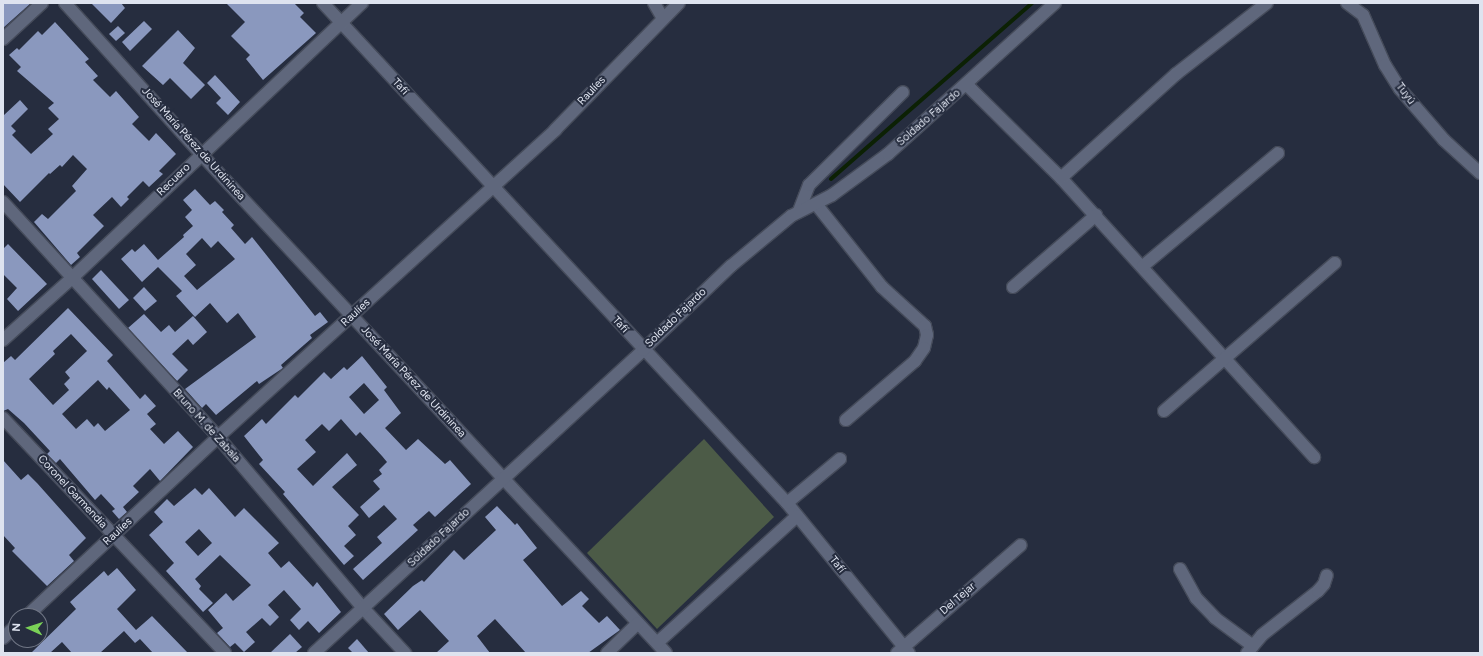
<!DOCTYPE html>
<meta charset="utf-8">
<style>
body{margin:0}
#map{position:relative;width:1483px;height:656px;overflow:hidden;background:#262d3f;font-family:Figtree,sans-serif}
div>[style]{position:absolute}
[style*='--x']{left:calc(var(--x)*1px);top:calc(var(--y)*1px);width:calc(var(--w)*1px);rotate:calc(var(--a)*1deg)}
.green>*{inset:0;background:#4c5b47}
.stream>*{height:4px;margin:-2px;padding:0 2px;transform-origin:2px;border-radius:2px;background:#0c2104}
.building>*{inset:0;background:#8a98be}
.roads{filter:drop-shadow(1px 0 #454b5a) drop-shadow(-1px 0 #454b5a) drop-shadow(0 1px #454b5a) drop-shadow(0 -1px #454b5a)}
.minor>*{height:12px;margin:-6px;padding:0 6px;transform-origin:6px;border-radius:6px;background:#5f677c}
span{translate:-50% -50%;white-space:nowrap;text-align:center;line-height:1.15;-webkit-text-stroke:4px #262d3f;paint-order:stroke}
.street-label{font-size:11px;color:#dee3ef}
.frame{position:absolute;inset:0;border:4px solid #dee3ef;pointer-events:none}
.north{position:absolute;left:8px;top:608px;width:40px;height:40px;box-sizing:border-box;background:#262d3f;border:1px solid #707685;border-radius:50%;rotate:273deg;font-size:11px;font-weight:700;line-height:16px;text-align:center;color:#dee3ef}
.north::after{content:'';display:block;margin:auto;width:14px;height:18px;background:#7ad157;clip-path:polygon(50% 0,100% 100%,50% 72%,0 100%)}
</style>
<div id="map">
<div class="green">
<i style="clip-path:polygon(704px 439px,774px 517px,657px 629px,587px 553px)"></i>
</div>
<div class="stream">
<i style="--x:831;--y:179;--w:267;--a:-41.2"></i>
</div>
<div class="building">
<i style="clip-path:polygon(3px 3px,31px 3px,3px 28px)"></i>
<i style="clip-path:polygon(91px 3px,121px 3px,125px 8px,111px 23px)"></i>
<i style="clip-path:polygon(226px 3px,294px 3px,304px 13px,300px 17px,316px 33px,263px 80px,246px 59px,250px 55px,231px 36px,245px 22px)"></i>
<i style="clip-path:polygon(144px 21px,152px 29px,130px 51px,122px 42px)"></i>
<i style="clip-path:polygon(55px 22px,89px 59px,85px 62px,98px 76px,93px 80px,110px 97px,116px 91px,139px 117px,132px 124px,149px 141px,156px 133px,176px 154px,159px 171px,163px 174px,149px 187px,143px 181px,127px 197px,129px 199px,121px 207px,112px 197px,93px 215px,104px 226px,77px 253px,80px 257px,71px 265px,34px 222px,42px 214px,48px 219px,76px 191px,72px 186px,87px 169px,73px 155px,62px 167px,60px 165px,50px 174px,49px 173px,20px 202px,3px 184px,3px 116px,20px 100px,28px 109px,11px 126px,16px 131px,12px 135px,31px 154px,53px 134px,48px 129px,59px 119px,48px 108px,54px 103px,17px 71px,21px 67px,9px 55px,17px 48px,19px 50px,38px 31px,42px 35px)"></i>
<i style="clip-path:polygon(118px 26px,125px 33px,116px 41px,109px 34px)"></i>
<i style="clip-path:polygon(178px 30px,195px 48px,183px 63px,205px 85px,191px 99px,170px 78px,163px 85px,142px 66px)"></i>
<i style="clip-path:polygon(215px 75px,240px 102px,228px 115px,216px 103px,221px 98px,207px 83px)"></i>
<i style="clip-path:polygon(evenodd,195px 189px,210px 205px,215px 201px,224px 210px,222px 212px,234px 225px,231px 228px,245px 244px,252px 237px,315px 316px,320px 312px,328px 322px,310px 335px,312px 338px,281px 365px,283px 368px,259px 384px,257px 381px,216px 415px,206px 404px,202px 408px,185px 389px,256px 337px,238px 313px,227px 323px,210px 303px,195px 317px,176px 296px,182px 291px,158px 267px,142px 282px,121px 259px,132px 249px,135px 252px,144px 244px,158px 260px,184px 237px,183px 235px,193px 226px,185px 217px,192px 210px,183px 200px,195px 189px,202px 238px,211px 248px,218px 241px,235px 259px,197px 290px,184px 276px,196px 265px,186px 254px,202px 238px)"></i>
<i style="clip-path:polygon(8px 244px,47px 284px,18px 311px,7px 299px,17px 288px,3px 274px,3px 249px)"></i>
<i style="clip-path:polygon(101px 270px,129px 300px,119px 309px,92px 279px)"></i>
<i style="clip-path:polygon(144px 287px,157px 301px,145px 311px,133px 298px)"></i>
<i style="clip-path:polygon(evenodd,68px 308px,113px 355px,107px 361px,128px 385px,140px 399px,145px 394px,156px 406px,147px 414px,156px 424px,150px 429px,164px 444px,178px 431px,193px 447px,160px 481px,150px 469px,133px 486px,139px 492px,123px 507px,127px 512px,119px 519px,112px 511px,115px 509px,101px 494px,95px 500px,60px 459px,56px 463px,47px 454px,50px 451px,24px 423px,8px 409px,3px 411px,3px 363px,11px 356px,15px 360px,68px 308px,71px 334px,87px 351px,65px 372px,70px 378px,64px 384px,69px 390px,53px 405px,29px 379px,55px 354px,53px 351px,71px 334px,68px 308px,98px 380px,107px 390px,109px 387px,130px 410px,105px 431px,98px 423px,94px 427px,87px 419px,76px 429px,62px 414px,98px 380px)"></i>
<i style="clip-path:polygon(144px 314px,161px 332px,169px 325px,175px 332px,193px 316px,207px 332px,193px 345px,188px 339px,172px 354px,188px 370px,177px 381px,128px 328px)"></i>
<i style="clip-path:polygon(evenodd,362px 356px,387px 387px,384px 390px,401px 413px,385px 428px,406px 450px,418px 439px,445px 464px,450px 460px,471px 484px,435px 517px,429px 511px,413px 525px,418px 530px,363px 580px,353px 569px,382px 543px,377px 537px,397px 519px,384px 505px,369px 518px,360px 507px,380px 489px,373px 481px,382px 474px,379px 470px,387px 462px,382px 456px,360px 432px,356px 436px,341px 419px,329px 431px,322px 424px,305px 440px,316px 452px,297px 469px,313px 486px,347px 453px,357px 465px,332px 487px,359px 515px,348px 526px,356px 535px,344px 546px,354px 556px,344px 565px,283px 494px,285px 492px,259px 464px,263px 460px,244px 436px,262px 419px,266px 424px,295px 395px,298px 398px,324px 372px,331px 379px,344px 367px,347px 370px,362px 356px,364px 383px,379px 400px,364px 414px,349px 397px,364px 383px)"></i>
<i style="clip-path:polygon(3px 460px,21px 480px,28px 474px,37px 483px,86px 538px,69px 555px,74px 561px,47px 586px,12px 551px,15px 548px,3px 535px)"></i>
<i style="clip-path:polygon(evenodd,195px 488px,202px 495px,209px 488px,235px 517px,244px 508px,279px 543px,268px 553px,281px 568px,289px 561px,313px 587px,317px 582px,341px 612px,319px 633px,308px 621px,299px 630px,290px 620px,301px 609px,284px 590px,268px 605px,279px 617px,270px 626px,262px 618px,246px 632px,255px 642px,244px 652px,235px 643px,230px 647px,217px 633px,223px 628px,208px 610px,226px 593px,233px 601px,251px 585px,220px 555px,195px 579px,201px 586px,199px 589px,213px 603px,203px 612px,166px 571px,174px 563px,149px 535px,163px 522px,154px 512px,167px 499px,174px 506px,195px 488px,199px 529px,212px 543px,198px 556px,185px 542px,199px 529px)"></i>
<i style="clip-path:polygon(497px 506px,515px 525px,517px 523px,537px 548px,523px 560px,562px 606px,581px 591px,589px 599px,582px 606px,599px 623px,607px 616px,620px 630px,588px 653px,526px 653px,495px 619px,477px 636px,490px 653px,436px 653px,449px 641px,420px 610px,398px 630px,384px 614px,413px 586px,422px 580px,424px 582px,454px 550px,464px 560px,496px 530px,485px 517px)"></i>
<i style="clip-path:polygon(117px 568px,136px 590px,117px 609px,136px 630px,152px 616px,188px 653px,153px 653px,140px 639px,135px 643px,124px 631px,100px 653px,72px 653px,62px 642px,50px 653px,31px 653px,76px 609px,70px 602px,104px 571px,108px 576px)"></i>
<i style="clip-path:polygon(290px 634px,302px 647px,295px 653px,270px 653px)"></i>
<i style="clip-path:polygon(357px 639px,369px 653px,353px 653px,348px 648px)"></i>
</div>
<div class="roads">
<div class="minor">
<i style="--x:65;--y:3;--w:203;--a:48"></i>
<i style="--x:201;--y:154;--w:682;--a:47.02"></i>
<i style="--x:323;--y:3;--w:682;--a:47.14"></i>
<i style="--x:787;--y:503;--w:193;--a:50.9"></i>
<i style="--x:654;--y:3;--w:16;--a:60"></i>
<i style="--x:1347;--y:3;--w:20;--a:37"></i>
<i style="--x:1363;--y:15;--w:55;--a:66.3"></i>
<i style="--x:1385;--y:65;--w:28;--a:58"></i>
<i style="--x:1400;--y:89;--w:67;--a:49.2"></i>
<i style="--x:1444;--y:140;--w:49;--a:42.5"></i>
<i style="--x:3;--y:39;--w:53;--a:-42.7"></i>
<i style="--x:967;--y:85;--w:132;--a:44.7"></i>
<i style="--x:1061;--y:178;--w:377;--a:47.8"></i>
<i style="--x:1061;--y:178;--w:155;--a:-42.1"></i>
<i style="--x:1176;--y:74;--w:115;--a:-38"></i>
<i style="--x:3;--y:202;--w:319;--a:47.5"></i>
<i style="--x:218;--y:437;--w:224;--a:49.7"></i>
<i style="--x:363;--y:608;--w:62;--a:47"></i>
<i style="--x:816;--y:204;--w:106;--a:51.5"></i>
<i style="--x:882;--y:287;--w:58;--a:42.2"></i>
<i style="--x:925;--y:326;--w:9;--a:77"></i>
<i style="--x:927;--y:335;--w:13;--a:103"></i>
<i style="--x:924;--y:348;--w:16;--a:125"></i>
<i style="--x:915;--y:361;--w:91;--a:139.5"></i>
<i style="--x:799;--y:211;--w:28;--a:-69"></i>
<i style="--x:809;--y:185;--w:132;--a:-44.7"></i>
<i style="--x:1143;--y:266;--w:176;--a:-39.9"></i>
<i style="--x:1013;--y:287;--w:110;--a:-40.9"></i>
<i style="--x:3;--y:340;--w:93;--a:-41.9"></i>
<i style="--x:72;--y:278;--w:400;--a:-43.5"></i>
<i style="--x:1164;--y:411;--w:226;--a:-40.9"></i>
<i style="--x:3;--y:418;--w:323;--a:46.6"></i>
<i style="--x:787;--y:503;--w:69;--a:-39.7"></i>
<i style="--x:1180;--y:569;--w:33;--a:61"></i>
<i style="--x:1196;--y:598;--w:28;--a:46"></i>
<i style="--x:1215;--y:618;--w:47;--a:36.4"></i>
<i style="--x:27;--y:616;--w:262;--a:-43.1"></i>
<i style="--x:218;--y:437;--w:456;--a:-42.3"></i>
<i style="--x:555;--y:130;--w:177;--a:-45.7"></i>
<i style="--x:3;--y:638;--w:18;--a:-43"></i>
<i style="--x:657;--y:643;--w:189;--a:-42.2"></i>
<i style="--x:314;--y:653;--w:447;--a:-42.6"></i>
<i style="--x:643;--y:350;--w:122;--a:-43.7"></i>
<i style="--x:731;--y:266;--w:78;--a:-39.8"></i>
<i style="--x:791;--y:216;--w:46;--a:-27.1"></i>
<i style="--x:832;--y:195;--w:69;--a:-36.2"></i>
<i style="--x:888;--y:154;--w:225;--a:-42.1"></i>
<i style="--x:607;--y:653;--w:43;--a:-44.1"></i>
<i style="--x:897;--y:653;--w:164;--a:-41.1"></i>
<i style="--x:1247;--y:653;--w:23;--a:-50"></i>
<i style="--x:1262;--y:635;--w:71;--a:-38.2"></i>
<i style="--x:1318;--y:591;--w:9;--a:-49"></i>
<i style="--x:1324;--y:584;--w:9;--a:-72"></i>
</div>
</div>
<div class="street-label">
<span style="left:400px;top:87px;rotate:47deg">Tafí</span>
<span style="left:592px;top:91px;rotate:-47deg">Raulíes</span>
<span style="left:1405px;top:94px;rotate:53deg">Tuyú</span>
<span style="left:929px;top:118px;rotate:-41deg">Soldado Fajardo</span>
<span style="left:193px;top:144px;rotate:48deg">José María Pérez de Urdininea</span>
<span style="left:174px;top:180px;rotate:-44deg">Recuero</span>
<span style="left:356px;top:313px;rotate:-43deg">Raulíes</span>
<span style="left:676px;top:318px;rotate:-44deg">Soldado Fajardo</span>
<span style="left:620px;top:325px;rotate:47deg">Tafí</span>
<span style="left:413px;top:382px;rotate:47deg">José María Pérez de Urdininea</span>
<span style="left:206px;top:426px;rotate:48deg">Bruno M. de Zabala</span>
<span style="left:72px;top:492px;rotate:47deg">Coronel Garmendia</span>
<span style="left:118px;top:532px;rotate:-43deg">Raulíes</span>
<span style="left:439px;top:538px;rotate:-43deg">Soldado Fajardo</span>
<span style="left:837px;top:565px;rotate:51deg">Tafí</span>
<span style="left:958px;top:599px;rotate:-41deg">Del Tejar</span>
</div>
<div class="frame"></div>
<div class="north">N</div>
</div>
